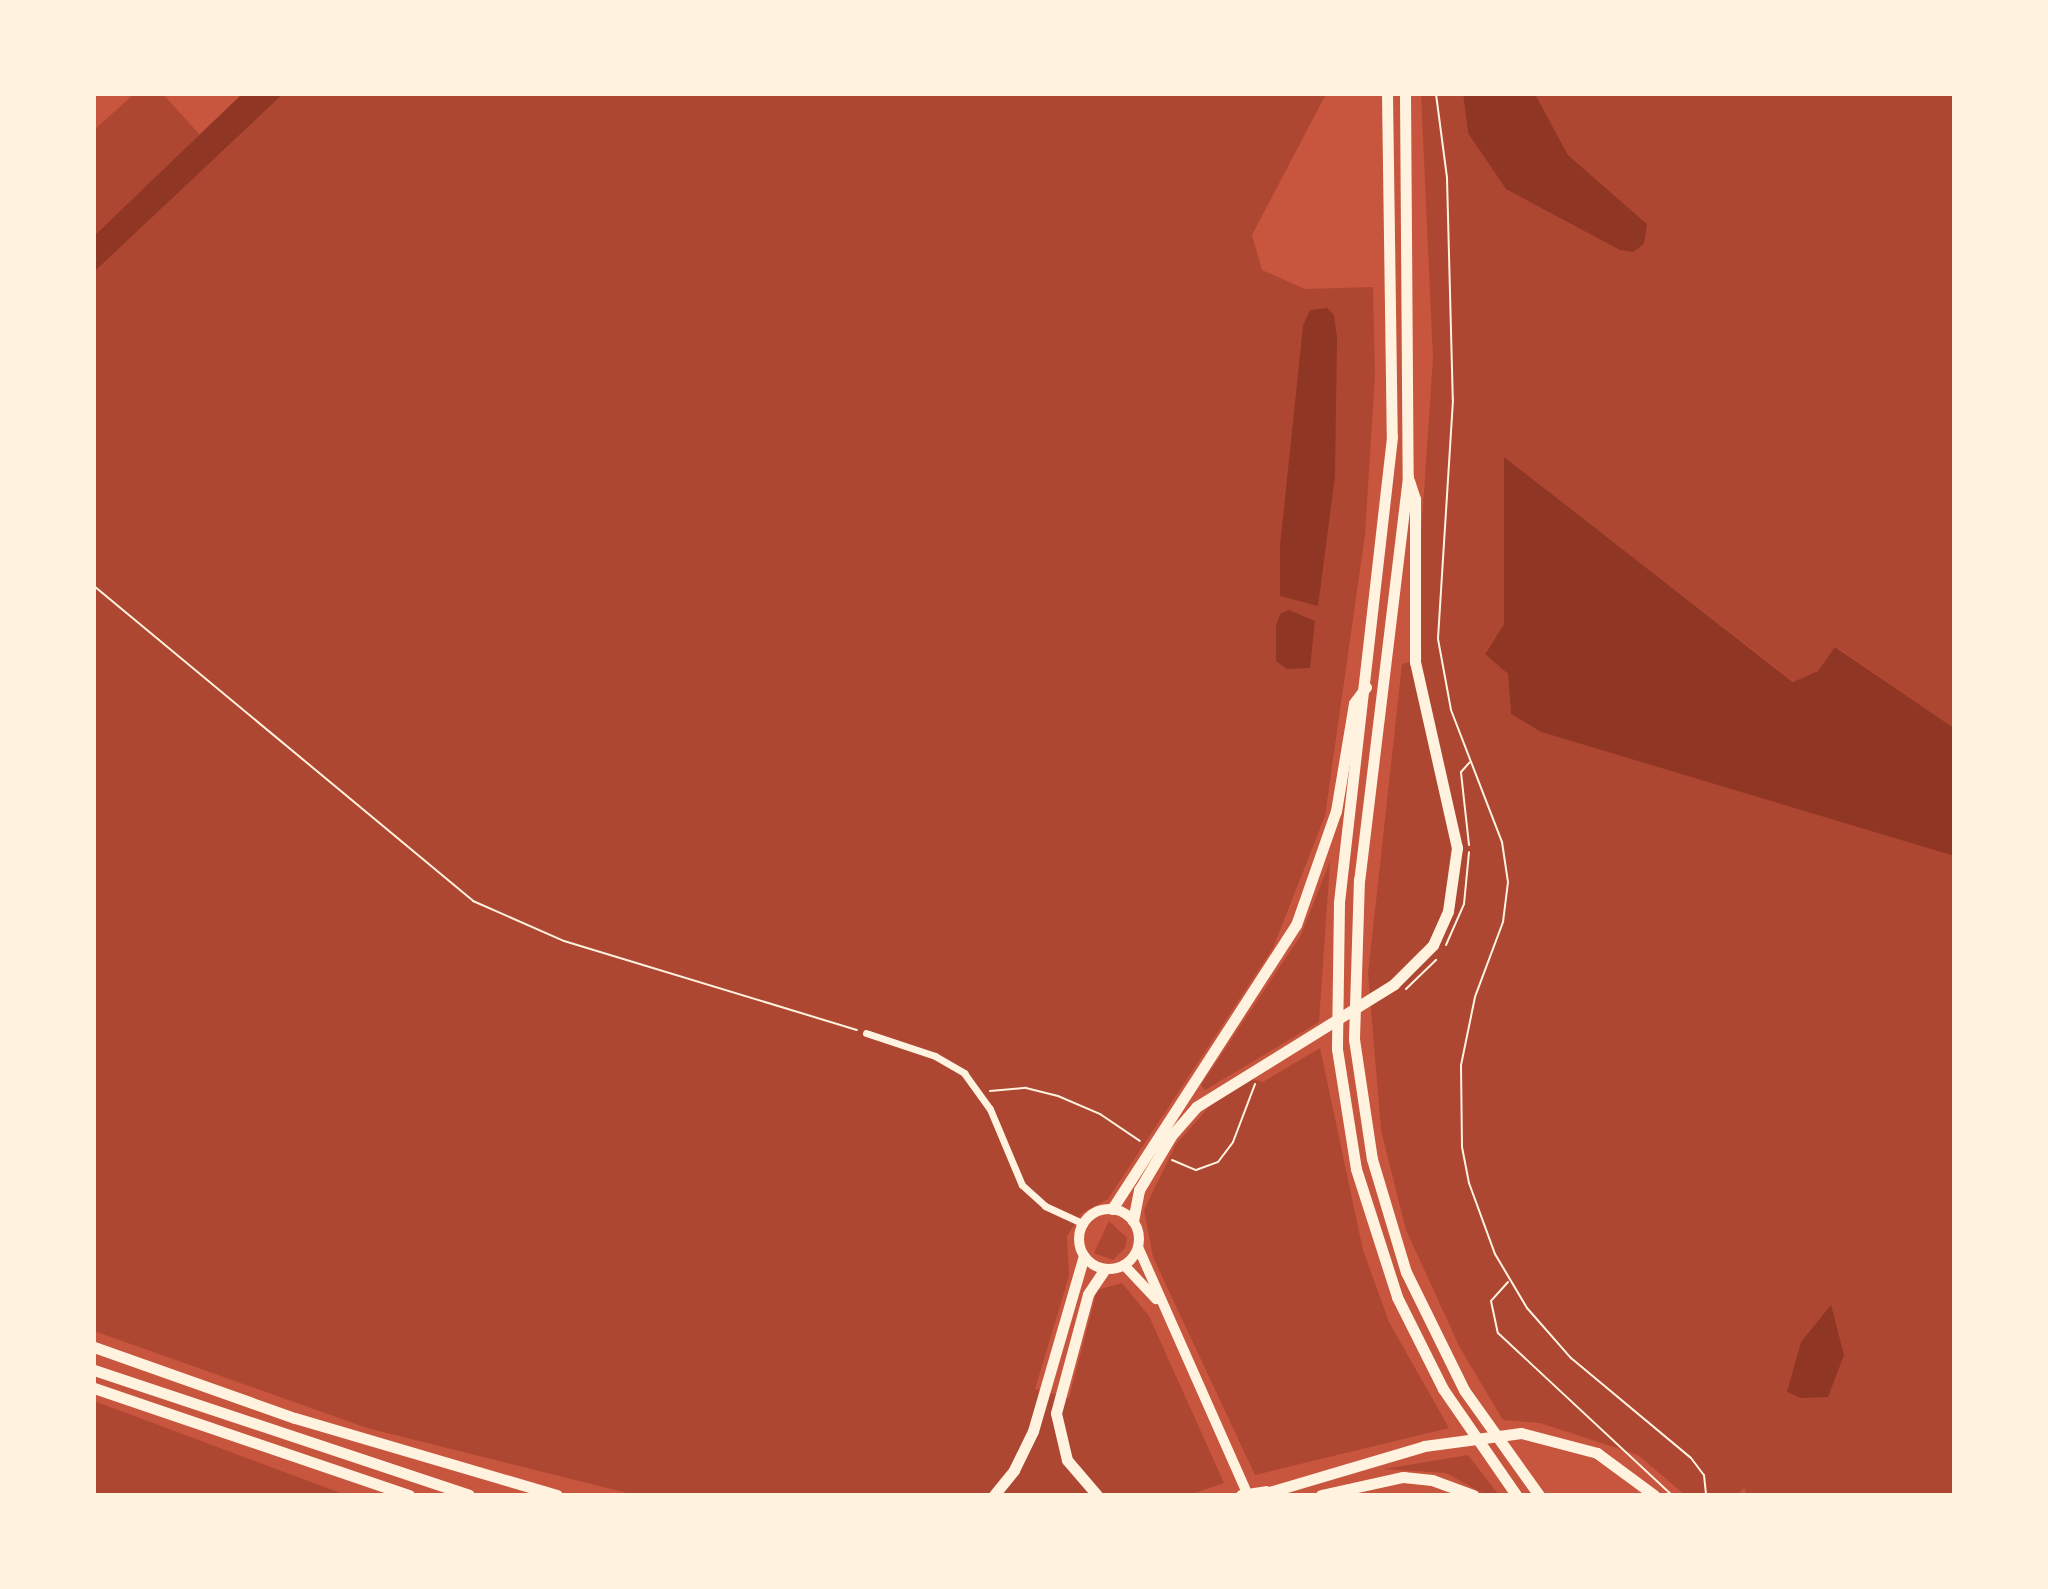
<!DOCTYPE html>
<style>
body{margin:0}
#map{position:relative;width:2048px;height:1589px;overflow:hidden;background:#c8553d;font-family:Inter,sans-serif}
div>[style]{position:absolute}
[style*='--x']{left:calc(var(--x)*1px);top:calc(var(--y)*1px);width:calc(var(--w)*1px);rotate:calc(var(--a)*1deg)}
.green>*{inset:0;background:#ae4732}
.water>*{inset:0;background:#8f3625}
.path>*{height:2px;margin:-1px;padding:0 1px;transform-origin:1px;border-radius:1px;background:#fff3e0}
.minor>*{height:7px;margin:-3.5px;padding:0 3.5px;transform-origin:3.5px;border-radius:3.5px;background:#fff3e0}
.secondary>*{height:10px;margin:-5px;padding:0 5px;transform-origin:5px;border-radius:5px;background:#fff3e0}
.secondary>.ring{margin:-5px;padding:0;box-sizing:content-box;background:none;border:10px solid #fff3e0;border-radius:50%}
.trunk>*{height:11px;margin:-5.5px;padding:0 5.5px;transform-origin:5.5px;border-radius:5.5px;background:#fff3e0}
span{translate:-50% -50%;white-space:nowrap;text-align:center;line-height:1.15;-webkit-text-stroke:8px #fff3e0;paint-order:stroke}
.frame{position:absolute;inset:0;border:96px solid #fff3e0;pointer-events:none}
</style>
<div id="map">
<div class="green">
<i style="clip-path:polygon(134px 94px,163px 94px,200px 135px,94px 236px,94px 130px)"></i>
<i style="clip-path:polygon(283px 94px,1326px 94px,1252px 235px,1262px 270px,1305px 289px,1373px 287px,1375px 375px,1365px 535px,1325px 816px,1273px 948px,1108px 1199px,1082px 1213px,1067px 1236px,1069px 1276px,1035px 1389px,1069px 1398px,1097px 1290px,1122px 1283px,1149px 1316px,1224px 1483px,1189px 1495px,635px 1495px,367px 1428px,94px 1331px,94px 272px)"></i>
<i style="clip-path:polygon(1421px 94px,1463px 94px,1468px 133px,1647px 224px,1568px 155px,1535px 94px,1954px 94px,1954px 728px,1836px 647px,1818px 671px,1794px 682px,1504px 458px,1504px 624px,1485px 653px,1508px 674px,1511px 714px,1541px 732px,1954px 856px,1954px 1495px,1747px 1495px,1744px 1488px,1737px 1495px,1685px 1495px,1638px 1455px,1540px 1423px,1503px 1420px,1460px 1348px,1406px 1230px,1381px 1130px,1368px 974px,1402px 664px,1422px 659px,1417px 594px,1433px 359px)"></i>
<i style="clip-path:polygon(1330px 861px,1319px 1022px,1205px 1090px,1201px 1085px,1301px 935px)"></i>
<i style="clip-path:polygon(1320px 1048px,1363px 1250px,1389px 1322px,1449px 1428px,1255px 1475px,1153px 1257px,1144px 1210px,1176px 1144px,1217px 1098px,1249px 1078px,1263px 1082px)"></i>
<i style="clip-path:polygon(1109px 1221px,1127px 1238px,1125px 1248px,1113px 1260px,1094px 1253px)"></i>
<i style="clip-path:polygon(94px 1401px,346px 1495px,94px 1495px)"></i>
<i style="clip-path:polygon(1468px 1455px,1499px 1495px,1486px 1495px,1446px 1473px,1384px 1469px)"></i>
</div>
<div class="water">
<i style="clip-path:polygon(242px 94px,283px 94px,94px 272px,94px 236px)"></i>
<i style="clip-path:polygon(1463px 94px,1535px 94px,1568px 155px,1647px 224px,1644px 244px,1633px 252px,1620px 250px,1506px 189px,1468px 133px)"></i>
<i style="clip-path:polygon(1327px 308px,1334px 315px,1337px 337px,1335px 476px,1318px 606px,1280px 596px,1280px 546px,1303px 326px,1310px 310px)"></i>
<i style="clip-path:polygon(1504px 457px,1793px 682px,1818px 671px,1835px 647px,1954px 728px,1954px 856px,1541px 732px,1511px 714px,1508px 674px,1485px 654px,1504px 624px)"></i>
<i style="clip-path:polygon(1289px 610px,1315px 621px,1310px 668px,1287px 669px,1276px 661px,1276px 625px,1281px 613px)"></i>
<i style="clip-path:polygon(1831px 1305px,1844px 1355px,1828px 1397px,1801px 1398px,1787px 1392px,1801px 1342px)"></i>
</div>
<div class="path">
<i style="--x:1436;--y:94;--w:85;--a:82.5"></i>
<i style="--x:1447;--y:178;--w:222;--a:88.5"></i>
<i style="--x:1453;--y:400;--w:239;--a:93.6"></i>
<i style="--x:1438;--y:639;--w:72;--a:79.6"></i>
<i style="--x:1451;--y:710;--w:142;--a:68.9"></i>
<i style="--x:1502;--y:842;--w:40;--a:81.5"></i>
<i style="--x:1508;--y:882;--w:40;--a:97.1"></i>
<i style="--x:1503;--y:922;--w:80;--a:110.5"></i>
<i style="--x:1475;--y:997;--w:69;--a:101.6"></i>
<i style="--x:1461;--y:1065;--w:82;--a:89.3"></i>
<i style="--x:1462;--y:1147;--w:37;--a:79"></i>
<i style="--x:1469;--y:1183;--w:76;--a:69.9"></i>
<i style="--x:1495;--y:1254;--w:63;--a:59.3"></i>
<i style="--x:1527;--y:1308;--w:67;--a:48.7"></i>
<i style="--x:1571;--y:1358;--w:156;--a:39.8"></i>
<i style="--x:1691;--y:1458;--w:21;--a:53"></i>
<i style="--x:1704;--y:1475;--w:20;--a:84"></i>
<i style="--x:94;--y:586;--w:493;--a:39.7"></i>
<i style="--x:473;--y:901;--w:99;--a:23.7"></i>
<i style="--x:564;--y:941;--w:306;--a:16.9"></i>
<i style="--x:1469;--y:845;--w:73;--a:-96.3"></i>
<i style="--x:1461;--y:772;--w:13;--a:-48"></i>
<i style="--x:1446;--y:945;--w:45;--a:-66.3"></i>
<i style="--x:1464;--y:904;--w:52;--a:-84.5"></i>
<i style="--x:1406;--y:989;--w:42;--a:-44"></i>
<i style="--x:990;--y:1091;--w:36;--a:-5"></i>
<i style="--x:1026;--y:1088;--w:33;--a:14"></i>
<i style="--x:1058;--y:1096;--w:46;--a:23.2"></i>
<i style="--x:1100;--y:1114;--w:48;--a:34"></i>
<i style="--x:1172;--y:1160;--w:26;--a:23"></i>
<i style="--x:1196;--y:1170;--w:23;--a:-20"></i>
<i style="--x:1218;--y:1162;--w:25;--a:-53"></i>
<i style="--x:1233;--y:1142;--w:62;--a:-69.2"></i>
<i style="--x:1508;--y:1282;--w:25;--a:132"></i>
<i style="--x:1491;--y:1301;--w:33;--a:78"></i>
<i style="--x:1498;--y:1333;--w:238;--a:43"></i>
</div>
<div class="minor">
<i style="--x:866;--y:1033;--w:73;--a:18.4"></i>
<i style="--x:935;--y:1056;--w:34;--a:30"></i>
<i style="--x:964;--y:1073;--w:44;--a:54.2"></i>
<i style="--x:990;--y:1109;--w:82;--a:67.2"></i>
<i style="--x:1022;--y:1185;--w:31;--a:42"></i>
<i style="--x:1045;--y:1206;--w:43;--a:24.8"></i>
</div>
<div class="secondary">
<i class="ring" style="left:1079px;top:1209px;width:50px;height:50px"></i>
<i style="--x:1138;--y:1247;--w:271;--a:66.1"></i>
<i style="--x:1124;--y:1265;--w:47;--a:46.7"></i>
</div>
<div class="trunk">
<i style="--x:1387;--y:94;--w:343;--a:89.2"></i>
<i style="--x:1392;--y:437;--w:469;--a:96.5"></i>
<i style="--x:1339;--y:903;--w:146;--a:90.8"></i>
<i style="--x:1337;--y:1049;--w:121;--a:81"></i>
<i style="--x:1356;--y:1169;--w:134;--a:72.2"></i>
<i style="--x:1397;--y:1297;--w:103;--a:63.4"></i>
<i style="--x:1443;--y:1389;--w:129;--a:55.4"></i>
<i style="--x:1405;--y:94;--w:383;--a:89.6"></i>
<i style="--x:1408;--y:477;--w:405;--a:96.9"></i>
<i style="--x:1359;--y:879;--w:160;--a:91.8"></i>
<i style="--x:1354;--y:1039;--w:121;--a:81.5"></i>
<i style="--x:1372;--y:1159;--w:118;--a:73.3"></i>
<i style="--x:1406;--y:1272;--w:131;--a:63.8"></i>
<i style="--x:1464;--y:1390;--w:129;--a:54.5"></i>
<i style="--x:1112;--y:1209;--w:338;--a:-57.1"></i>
<i style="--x:1296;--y:925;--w:121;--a:-70.7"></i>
<i style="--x:1336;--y:811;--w:109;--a:-80.5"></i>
<i style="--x:1354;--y:703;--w:20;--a:-53"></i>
<i style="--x:1133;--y:1221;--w:32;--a:-79"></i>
<i style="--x:1139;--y:1190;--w:63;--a:-59.3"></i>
<i style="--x:1171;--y:1136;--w:38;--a:-49"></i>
<i style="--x:1196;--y:1107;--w:233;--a:-31.8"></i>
<i style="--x:1394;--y:984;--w:55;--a:-45"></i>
<i style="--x:1433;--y:945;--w:37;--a:-66"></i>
<i style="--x:1448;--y:911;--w:64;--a:-81.9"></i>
<i style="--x:1457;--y:848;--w:191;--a:-102.7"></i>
<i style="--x:1415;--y:662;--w:163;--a:-90"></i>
<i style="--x:1415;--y:499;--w:19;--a:-108"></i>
<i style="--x:94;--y:1347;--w:213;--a:19.5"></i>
<i style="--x:295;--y:1418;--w:273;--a:16.4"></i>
<i style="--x:94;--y:1370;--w:395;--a:18.4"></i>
<i style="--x:94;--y:1388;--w:333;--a:18.8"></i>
<i style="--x:994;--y:1495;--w:32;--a:-51"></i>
<i style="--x:1014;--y:1470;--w:43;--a:-64"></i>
<i style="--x:1033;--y:1431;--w:182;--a:-73.8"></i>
<i style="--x:1097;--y:1495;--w:46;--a:-130.6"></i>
<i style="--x:1067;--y:1460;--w:48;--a:-103.2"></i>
<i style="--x:1056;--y:1413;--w:123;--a:-74.9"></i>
<i style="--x:1088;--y:1294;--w:30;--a:-56"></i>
<i style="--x:1241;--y:1495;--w:25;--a:-9"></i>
<i style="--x:1259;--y:1495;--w:172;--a:-16.5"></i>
<i style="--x:1424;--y:1446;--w:98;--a:-7.6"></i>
<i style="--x:1521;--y:1433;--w:79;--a:14.7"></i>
<i style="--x:1597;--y:1453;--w:71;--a:36.4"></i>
<i style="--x:1321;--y:1495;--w:84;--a:-12.4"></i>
<i style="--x:1403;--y:1477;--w:29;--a:6"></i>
<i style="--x:1432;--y:1480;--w:44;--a:20.1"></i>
</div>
<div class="frame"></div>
</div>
